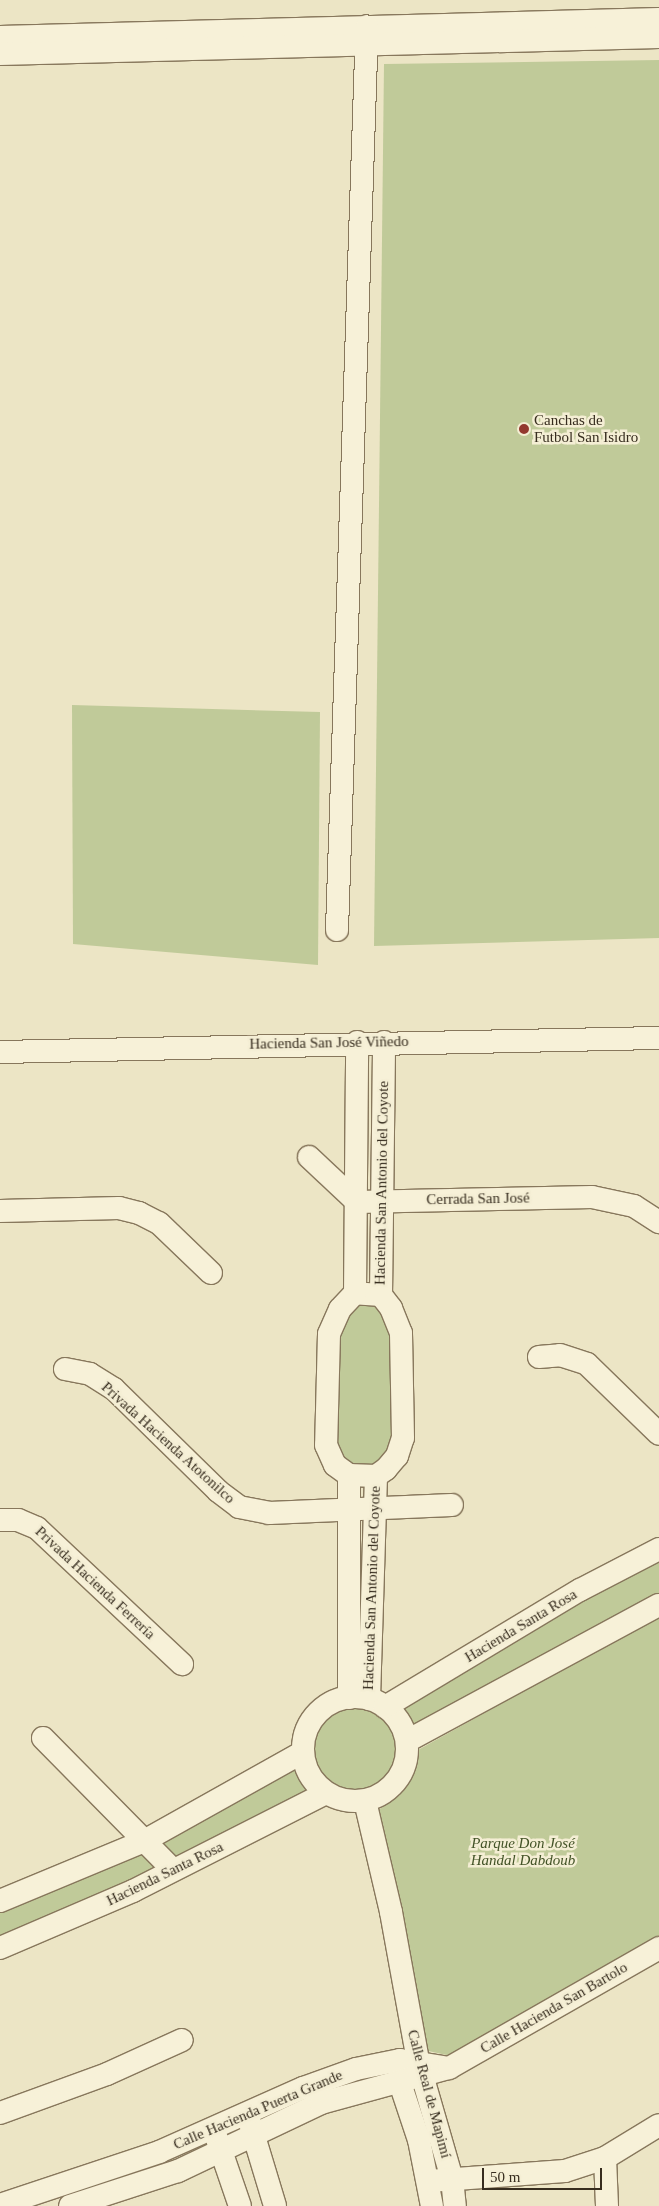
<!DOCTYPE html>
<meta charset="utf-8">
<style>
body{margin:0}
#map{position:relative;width:659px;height:2206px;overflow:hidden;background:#ece5c5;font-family:"Times New Roman",serif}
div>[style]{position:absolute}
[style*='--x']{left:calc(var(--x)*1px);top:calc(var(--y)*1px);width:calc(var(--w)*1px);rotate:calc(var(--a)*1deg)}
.green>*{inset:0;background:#c0ca99}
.round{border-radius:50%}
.roads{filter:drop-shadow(1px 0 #87775c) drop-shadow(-1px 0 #87775c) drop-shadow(0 1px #87775c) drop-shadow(0 -1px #87775c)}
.minor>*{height:22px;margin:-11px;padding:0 11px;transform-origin:11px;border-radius:11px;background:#f7f1d8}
.minor>.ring{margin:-11px;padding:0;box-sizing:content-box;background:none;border:22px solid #f7f1d8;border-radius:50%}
.dots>*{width:14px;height:14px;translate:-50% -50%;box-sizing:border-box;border:2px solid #f4eed4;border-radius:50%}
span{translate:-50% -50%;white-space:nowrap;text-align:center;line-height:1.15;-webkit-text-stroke:5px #f4eed4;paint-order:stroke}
.poi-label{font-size:15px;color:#372d1f}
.left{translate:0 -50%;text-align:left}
.street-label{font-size:15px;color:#372d1f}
.park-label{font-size:15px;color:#435327;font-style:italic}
.scale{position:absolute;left:482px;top:2168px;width:120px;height:22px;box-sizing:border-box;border:2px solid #372d1f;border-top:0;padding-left:6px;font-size:15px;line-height:18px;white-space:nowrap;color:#372d1f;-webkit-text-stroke:4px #f4eed4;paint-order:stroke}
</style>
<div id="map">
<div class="green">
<i style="clip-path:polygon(659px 60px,659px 938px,374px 946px,384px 64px)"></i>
<i style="clip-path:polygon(72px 705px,320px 712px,318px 965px,73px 944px)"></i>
<i style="clip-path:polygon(373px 1299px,398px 1335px,400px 1437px,376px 1470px,336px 1460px,329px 1353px,344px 1311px)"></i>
<i style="clip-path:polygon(659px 1557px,659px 1600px,410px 1736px,400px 1714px,392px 1707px)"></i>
<i style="clip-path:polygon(659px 1616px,659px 1939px,451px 2056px,424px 2050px,377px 1811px,400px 1795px,418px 1750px)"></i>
<i class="round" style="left:309px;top:1704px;width:94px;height:94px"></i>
<i style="clip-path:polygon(299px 1759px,313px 1788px,174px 1864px,150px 1842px)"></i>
<i style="clip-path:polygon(141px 1847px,166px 1869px,0 1944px,0 1905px)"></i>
</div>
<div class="roads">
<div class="minor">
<i style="--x:0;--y:37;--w:659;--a:-1.56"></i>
<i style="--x:0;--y:54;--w:659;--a:-1.48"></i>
<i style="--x:337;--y:930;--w:904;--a:-88.1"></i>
<i style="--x:0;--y:1052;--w:659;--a:-1.22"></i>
<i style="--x:309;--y:1157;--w:66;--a:43.2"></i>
<i style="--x:357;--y:1202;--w:235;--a:-1.2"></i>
<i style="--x:592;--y:1197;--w:43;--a:12.1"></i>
<i style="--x:634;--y:1206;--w:30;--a:33"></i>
<i style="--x:0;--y:1211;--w:119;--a:-1.4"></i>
<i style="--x:119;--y:1208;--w:21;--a:14"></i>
<i style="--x:139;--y:1213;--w:22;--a:27"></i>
<i style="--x:159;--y:1223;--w:72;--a:43.9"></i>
<i style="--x:355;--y:1293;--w:251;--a:-89.5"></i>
<i style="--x:381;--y:1295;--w:26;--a:-176"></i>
<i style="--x:355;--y:1293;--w:22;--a:133"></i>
<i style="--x:340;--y:1309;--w:27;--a:114"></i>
<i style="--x:329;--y:1334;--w:111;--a:91.5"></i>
<i style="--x:326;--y:1445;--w:22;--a:66"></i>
<i style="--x:335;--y:1465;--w:17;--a:36"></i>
<i style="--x:349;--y:1475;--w:27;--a:2"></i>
<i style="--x:376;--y:1476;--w:12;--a:-35"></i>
<i style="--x:386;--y:1469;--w:17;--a:-50"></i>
<i style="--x:397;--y:1456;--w:19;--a:-72"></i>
<i style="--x:403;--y:1438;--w:105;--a:-91.1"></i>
<i style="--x:401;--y:1333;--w:27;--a:-112"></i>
<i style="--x:391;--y:1308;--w:16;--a:-128"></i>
<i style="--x:381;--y:1295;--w:253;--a:-89.3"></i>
<i style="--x:539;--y:1357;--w:21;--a:-5"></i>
<i style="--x:560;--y:1355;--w:28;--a:18"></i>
<i style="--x:587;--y:1364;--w:100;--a:44.2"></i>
<i style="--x:65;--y:1369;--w:25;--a:11"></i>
<i style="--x:90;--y:1374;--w:28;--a:32"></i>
<i style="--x:114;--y:1389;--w:146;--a:44.4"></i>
<i style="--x:218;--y:1491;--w:26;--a:37"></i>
<i style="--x:239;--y:1507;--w:31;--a:11"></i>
<i style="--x:269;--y:1513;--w:183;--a:-2.5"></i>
<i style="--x:0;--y:1520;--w:18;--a:0"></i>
<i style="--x:18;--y:1520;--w:21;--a:23"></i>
<i style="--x:37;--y:1528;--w:199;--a:43.2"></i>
<i class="ring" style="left:303px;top:1697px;width:82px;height:82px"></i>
<i style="--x:349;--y:1698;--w:223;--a:-90"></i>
<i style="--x:369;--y:1699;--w:223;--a:-88.2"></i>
<i style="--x:385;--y:1707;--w:227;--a:-31"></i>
<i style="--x:580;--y:1590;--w:89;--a:-27.4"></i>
<i style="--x:43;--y:1738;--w:185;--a:45.4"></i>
<i style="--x:407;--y:1741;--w:286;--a:-28.4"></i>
<i style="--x:365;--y:1801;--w:114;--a:76.8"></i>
<i style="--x:391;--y:1912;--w:151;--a:79.7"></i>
<i style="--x:418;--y:2061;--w:123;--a:73.9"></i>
<i style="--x:452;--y:2179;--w:27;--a:84"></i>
<i style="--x:0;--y:1901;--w:156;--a:-22.6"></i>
<i style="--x:144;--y:1841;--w:182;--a:-29.2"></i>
<i style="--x:0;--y:1948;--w:145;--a:-23.2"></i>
<i style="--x:133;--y:1891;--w:216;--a:-26.9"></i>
<i style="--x:400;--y:2066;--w:14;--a:94"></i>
<i style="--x:399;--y:2080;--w:63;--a:71.6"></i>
<i style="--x:419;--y:2140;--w:67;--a:78.9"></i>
<i style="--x:0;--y:2113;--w:114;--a:-20"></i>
<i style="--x:107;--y:2074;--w:82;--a:-24.4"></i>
<i style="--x:250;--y:2123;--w:87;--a:73.2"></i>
<i style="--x:217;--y:2139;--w:71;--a:71.1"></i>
<i style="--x:605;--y:2158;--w:48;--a:87.6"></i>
<i style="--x:429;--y:2181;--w:136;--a:-4.2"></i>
<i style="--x:565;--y:2171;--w:42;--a:-18"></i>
<i style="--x:605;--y:2158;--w:63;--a:-31.4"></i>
<i style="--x:0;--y:2205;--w:168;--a:-18.4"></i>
<i style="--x:159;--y:2152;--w:158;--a:-24"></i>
<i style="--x:303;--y:2088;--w:56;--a:-19.7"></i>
<i style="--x:356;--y:2069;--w:45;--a:-11.6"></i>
<i style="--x:400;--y:2060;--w:44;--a:9.2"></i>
<i style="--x:70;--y:2206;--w:114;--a:-18"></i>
<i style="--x:178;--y:2171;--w:158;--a:-25.4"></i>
<i style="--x:321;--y:2103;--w:133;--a:-15.3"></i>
<i style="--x:449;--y:2068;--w:242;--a:-29.7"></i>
</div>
</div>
<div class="dots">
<i style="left:524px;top:429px;background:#93382e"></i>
</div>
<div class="poi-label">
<span class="left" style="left:534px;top:429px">Canchas de<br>Futbol San Isidro</span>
</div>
<div class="street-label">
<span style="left:329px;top:1043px;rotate:-1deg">Hacienda San José Viñedo</span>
<span style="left:382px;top:1183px;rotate:-89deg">Hacienda San Antonio del Coyote</span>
<span style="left:478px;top:1199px;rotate:-1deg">Cerrada San José</span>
<span style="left:168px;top:1443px;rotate:42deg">Privada Hacienda Atotonilco</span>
<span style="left:95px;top:1583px;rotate:43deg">Privada Hacienda Ferrería</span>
<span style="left:372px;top:1588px;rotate:-88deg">Hacienda San Antonio del Coyote</span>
<span style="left:521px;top:1626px;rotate:-31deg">Hacienda Santa Rosa</span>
<span style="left:165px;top:1874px;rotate:-26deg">Hacienda Santa Rosa</span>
<span style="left:554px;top:2008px;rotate:-30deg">Calle Hacienda San Bartolo</span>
<span style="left:429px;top:2094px;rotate:75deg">Calle Real de Mapimí</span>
<span style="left:258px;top:2110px;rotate:-23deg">Calle Hacienda Puerta Grande</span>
</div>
<div class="park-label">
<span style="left:523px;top:1852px">Parque Don José<br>Handal Dabdoub</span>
</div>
<div class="scale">50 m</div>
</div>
